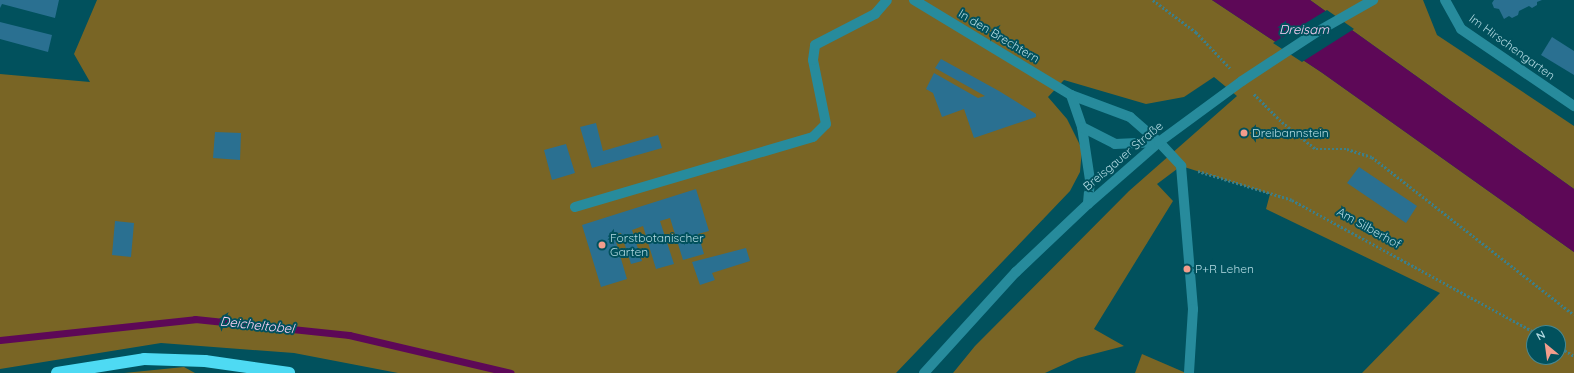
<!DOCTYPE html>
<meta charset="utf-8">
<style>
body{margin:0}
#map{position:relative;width:1574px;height:373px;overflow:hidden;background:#01515d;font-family:Quicksand,sans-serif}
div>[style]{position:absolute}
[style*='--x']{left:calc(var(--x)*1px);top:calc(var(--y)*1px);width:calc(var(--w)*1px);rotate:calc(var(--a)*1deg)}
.green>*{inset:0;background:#796525}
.water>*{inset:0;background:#5d0857}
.pier>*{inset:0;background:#01515d}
.stream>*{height:7px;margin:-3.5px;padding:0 3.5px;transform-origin:3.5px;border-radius:3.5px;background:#5d0857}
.building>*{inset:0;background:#2a7091}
.path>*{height:2.5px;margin-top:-1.25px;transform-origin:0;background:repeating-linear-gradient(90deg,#3c7f89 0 2px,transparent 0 4px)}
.minor>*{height:10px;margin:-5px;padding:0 5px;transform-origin:5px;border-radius:5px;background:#278b9c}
.highway>*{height:12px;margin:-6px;padding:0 6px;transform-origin:6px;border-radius:6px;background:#4edaf3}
.dots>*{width:11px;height:11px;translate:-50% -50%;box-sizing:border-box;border:2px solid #01515d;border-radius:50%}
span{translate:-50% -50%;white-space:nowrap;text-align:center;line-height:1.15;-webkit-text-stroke:4px #01515d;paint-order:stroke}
.street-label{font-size:12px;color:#b2dae2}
.poi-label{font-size:12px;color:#b2dae2}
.left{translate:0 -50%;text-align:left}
.water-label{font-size:13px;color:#fcd0f5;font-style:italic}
.north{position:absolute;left:1526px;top:325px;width:40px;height:40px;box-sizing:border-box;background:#01515d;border:1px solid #488892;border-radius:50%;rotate:331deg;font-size:11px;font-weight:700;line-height:16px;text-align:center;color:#b2dae2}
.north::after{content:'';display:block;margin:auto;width:14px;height:18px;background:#f49d8c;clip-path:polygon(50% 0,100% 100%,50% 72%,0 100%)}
</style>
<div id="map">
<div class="green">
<i style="clip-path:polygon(evenodd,97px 0,1212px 0,1321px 72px,1574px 252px,1574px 373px,1362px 373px,1440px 293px,1266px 209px,1270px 194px,1181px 166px,1157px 184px,1173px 201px,1094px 329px,1124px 346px,1078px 358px,1045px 373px,953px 373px,975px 346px,1129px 191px,1237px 96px,1214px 77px,1184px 97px,1146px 104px,1064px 80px,1048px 97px,1067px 119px,1082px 149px,1080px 172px,1070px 191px,896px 373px,398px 373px,294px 353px,161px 343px,0 369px,0 74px,90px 82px,74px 54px,97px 0,1534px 333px,1558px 333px,1558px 357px,1534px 357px,1534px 333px)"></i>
<i style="clip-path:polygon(1310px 0,1423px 0,1437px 35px,1574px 126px,1574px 189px)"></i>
<i style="clip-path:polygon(1142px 354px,1186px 373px,1135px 373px)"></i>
<i style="clip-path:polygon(184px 367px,195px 373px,124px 373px)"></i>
</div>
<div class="water">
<i style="clip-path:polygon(1212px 0,1310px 0,1574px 189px,1574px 252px,1321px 72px)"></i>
</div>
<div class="pier">
<i style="clip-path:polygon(1327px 10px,1354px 29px,1302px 62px,1273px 43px)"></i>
</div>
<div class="stream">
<i style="--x:0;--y:340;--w:196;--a:-6.1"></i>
<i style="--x:195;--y:319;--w:155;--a:5.9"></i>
<i style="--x:349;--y:335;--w:166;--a:13.2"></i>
</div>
<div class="building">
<i style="clip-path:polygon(0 0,59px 0,55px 18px,2px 4px,0 8px)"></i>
<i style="clip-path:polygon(1494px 0,1542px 0,1537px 2px,1537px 5px,1532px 8px,1529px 6px,1519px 11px,1518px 15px,1512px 18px,1509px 16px,1504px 19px,1499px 9px,1494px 8px,1492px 3px)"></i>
<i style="clip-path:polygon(0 22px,52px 35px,48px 52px,0 39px)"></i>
<i style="clip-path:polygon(1552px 37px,1574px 51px,1574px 75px,1541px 55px)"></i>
<i style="clip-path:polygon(941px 59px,999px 91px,1036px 114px,1036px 117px,974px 138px,964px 109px,942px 117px,933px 93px,926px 89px,934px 73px,978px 98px,985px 96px,935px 68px)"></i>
<i style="clip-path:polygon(596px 123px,603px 151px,658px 135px,662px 148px,592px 168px,580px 127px)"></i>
<i style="clip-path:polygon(215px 132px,241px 133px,240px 160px,213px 158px)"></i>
<i style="clip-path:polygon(566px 144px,575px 173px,552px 180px,544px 150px)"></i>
<i style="clip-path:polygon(1359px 167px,1417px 206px,1406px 223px,1347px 183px)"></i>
<i style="clip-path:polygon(696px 189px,709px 231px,698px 234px,704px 254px,683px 260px,670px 218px,660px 221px,674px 264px,656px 269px,643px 226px,632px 230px,642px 261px,631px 264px,621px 233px,614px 235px,627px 279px,601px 287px,582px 225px)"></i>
<i style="clip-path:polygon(115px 221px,134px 223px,131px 257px,112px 255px)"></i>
<i style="clip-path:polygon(746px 248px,750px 261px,712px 273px,715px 280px,700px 285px,692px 262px)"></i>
</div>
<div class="path">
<i style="--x:1153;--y:0;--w:54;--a:36.7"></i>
<i style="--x:1196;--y:32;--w:50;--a:46.6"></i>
<i style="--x:1254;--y:94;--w:40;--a:45"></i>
<i style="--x:1282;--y:122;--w:43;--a:38.5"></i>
<i style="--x:1316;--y:149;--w:31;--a:0"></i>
<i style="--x:1347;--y:149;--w:26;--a:18"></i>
<i style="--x:1372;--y:157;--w:256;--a:38"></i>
<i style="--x:1198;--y:171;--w:98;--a:17.1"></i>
<i style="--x:1292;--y:200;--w:278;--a:28.6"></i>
<i style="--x:1558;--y:346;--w:19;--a:32"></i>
</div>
<div class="minor">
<i style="--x:914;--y:0;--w:184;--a:31.2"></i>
<i style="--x:1071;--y:95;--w:63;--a:20.4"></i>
<i style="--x:1130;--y:117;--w:38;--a:41"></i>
<i style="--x:1159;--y:142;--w:33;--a:47"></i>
<i style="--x:1181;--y:166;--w:144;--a:85.2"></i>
<i style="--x:1193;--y:309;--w:64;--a:93.6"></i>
<i style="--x:1445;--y:0;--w:33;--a:61"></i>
<i style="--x:1461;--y:29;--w:137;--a:34.3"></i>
<i style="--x:1071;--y:95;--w:34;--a:71"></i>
<i style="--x:1082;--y:127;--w:54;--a:81.4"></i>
<i style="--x:1090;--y:180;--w:24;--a:95"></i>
<i style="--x:1082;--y:127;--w:37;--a:27"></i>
<i style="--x:1115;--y:144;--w:44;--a:-2.6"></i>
<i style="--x:575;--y:207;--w:248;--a:-16.4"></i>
<i style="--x:813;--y:137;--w:18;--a:-45"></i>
<i style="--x:826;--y:124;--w:65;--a:-101.5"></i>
<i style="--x:813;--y:60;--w:15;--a:-82"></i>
<i style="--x:815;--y:45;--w:68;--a:-27.3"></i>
<i style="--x:875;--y:14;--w:18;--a:-49"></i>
<i style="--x:924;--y:373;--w:137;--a:-47.7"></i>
<i style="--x:1016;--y:272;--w:99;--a:-43.4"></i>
<i style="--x:1088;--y:204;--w:94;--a:-41.1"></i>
<i style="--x:1159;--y:142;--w:103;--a:-36.3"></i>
<i style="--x:1242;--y:81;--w:87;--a:-33.3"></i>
<i style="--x:1315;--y:33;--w:67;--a:-29.6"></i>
</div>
<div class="highway">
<i style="--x:57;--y:373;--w:88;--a:-9.1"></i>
<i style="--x:144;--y:359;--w:61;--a:1.9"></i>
<i style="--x:205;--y:361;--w:85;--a:8.1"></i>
</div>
<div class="dots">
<i style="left:1244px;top:133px;background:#f49d8c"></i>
<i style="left:602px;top:245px;background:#f49d8c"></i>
<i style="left:1187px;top:269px;background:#f49d8c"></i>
</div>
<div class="street-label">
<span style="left:999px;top:36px;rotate:31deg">In den Brechtern</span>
<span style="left:1512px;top:47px;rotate:36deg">Im Hirschengarten</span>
<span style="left:1123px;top:156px;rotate:-40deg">Breisgauer Straße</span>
<span style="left:1369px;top:228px;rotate:29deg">Am Silberhof</span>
</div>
<div class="poi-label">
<span class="left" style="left:1252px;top:133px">Dreibannstein</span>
<span class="left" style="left:610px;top:245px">Forstbotanischer<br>Garten</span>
<span class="left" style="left:1195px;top:269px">P+R Lehen</span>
</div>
<div class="water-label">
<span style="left:1304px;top:29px">Dreisam</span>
<span style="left:257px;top:325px;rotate:6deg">Deicheltobel</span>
</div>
<div class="north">N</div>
</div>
